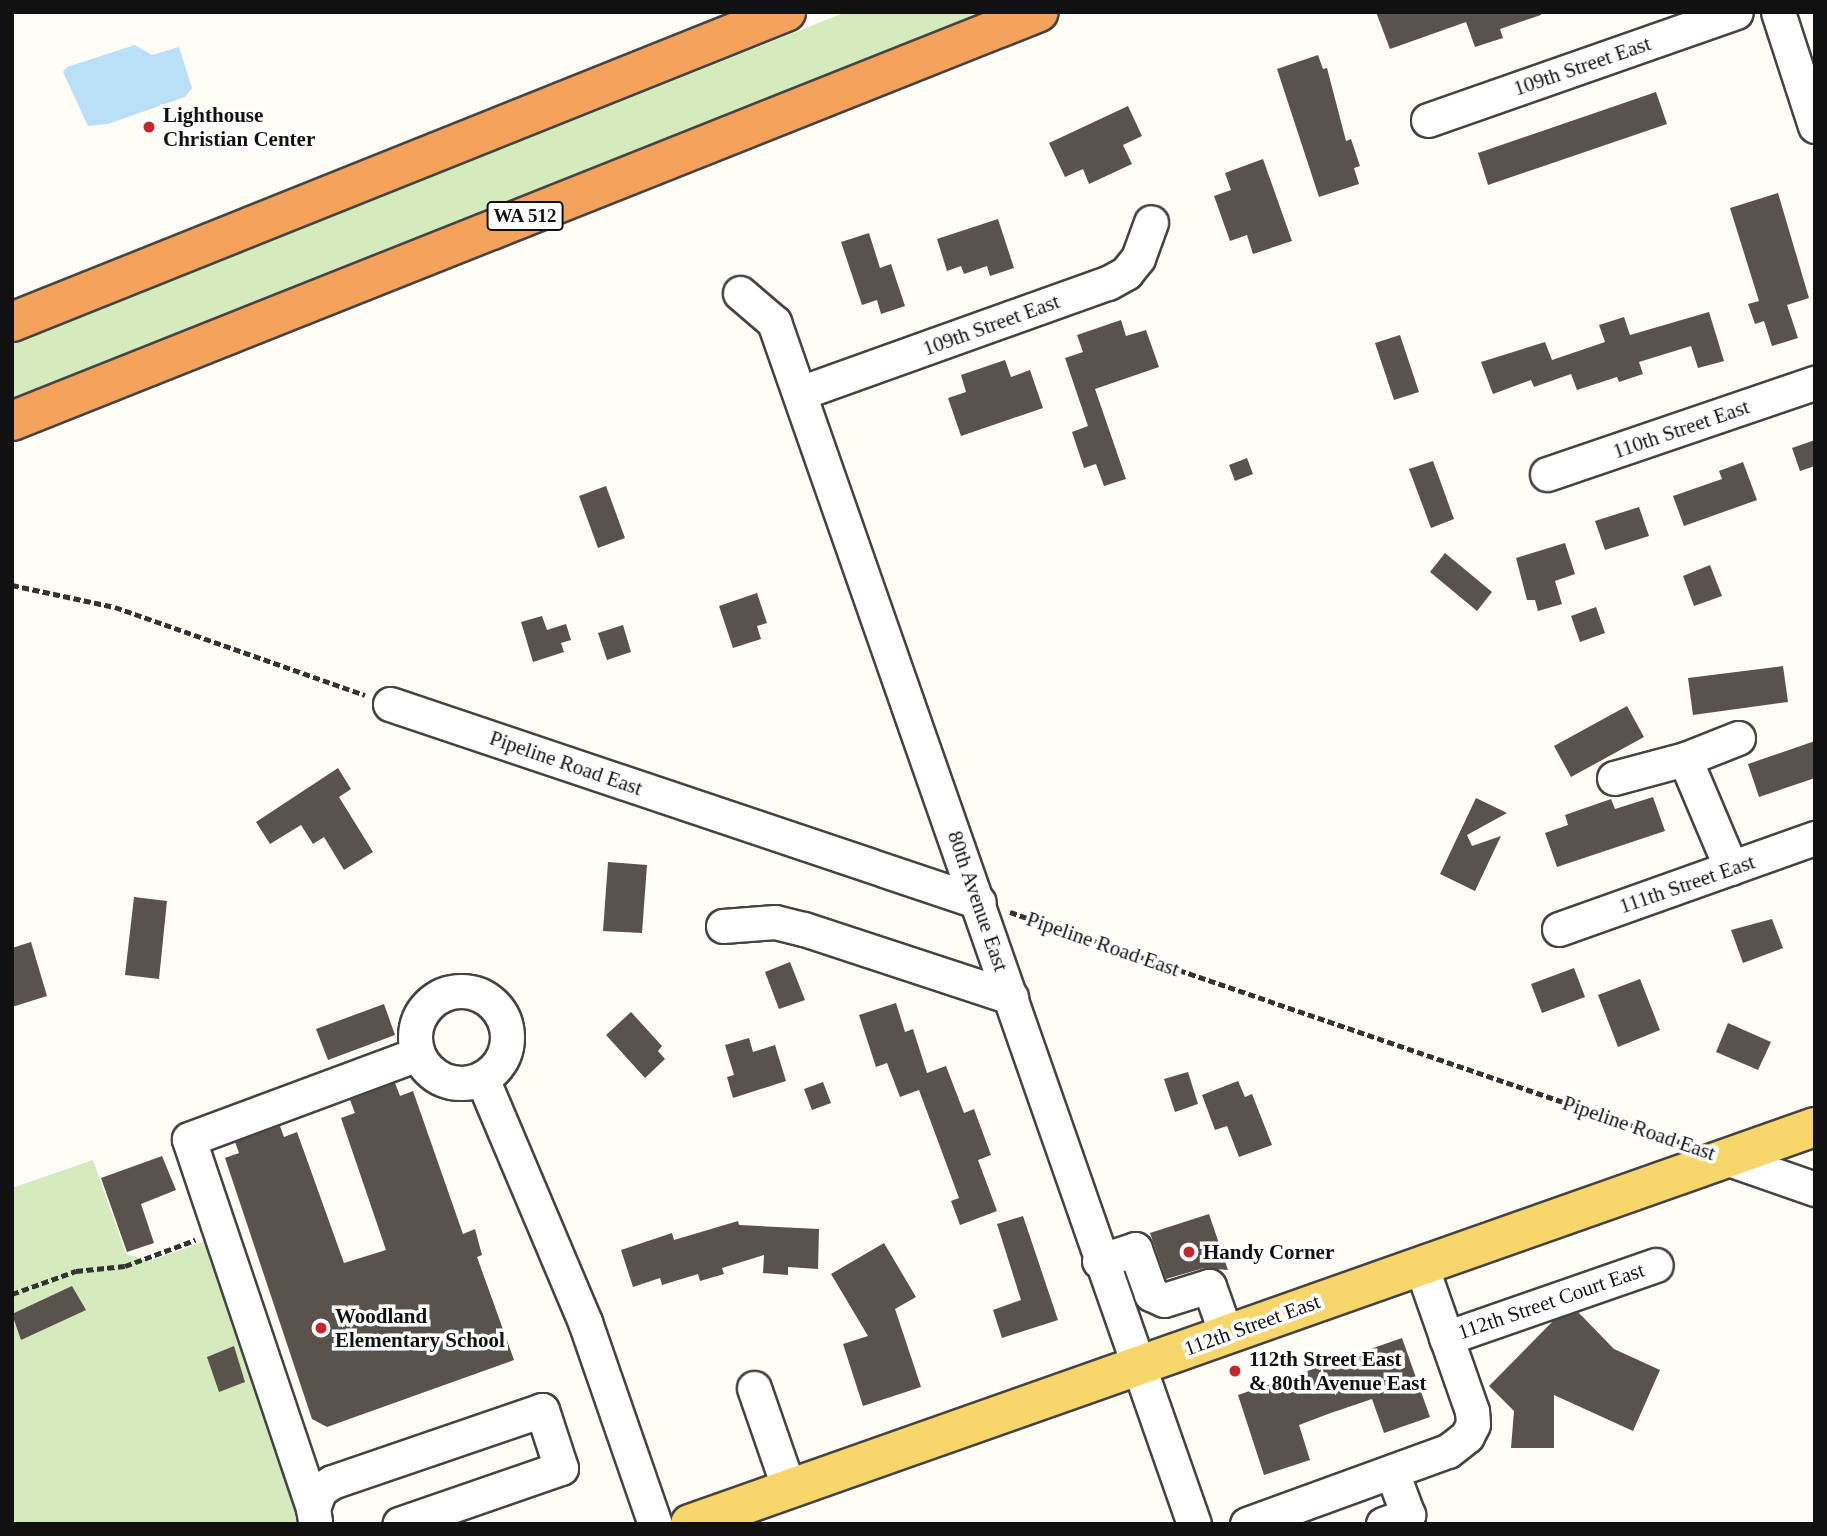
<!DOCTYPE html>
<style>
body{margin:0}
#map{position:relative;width:1827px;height:1536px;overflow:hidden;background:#fffdf5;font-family:Georgia,serif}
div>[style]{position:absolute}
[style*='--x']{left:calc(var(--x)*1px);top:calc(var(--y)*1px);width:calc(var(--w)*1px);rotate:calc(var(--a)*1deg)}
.green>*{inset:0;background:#d5ebbd}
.water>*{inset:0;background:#b9e0f7}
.building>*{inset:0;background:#5a524d}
.path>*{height:4.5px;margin-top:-2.25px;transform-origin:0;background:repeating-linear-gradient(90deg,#333 0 7px,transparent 0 10.5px)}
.roads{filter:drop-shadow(2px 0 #444) drop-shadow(-2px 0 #444) drop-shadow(0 2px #444) drop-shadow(0 -2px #444)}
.minor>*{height:33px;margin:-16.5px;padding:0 16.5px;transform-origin:16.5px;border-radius:16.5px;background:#fff}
.minor>.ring{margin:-16.5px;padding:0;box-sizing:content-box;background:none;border:33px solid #fff;border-radius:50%}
.major>*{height:38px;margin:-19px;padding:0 19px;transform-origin:19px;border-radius:19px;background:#f9d66b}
.highway>*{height:38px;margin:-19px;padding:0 19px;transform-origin:19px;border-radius:19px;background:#f5a25d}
.dots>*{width:19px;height:19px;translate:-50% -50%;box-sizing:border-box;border:4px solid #fff;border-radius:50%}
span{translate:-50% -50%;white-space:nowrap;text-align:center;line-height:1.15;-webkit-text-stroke:7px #fff;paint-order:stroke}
.shield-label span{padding:2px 5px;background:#fff;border:2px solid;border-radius:5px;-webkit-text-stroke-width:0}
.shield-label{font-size:19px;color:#111;font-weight:700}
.street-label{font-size:21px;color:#111}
.poi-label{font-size:21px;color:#111;font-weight:700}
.left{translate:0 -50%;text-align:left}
.frame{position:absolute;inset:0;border:14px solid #111;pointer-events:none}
</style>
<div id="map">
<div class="green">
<i style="clip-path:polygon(846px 12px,985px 12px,12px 400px,12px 344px)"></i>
<i style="clip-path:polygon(93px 1160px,126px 1254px,149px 1261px,206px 1241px,295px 1498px,296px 1524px,12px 1524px,12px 1188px)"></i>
</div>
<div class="water">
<i style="clip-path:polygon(135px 45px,152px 55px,179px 47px,192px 88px,185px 97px,108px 124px,88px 126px,63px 72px,67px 67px)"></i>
</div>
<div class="building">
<i style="clip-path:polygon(1376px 12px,1540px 12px,1541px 15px,1500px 29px,1503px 38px,1475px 47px,1466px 22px,1390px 49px)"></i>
<i style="clip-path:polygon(1318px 55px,1323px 69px,1327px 68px,1346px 141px,1351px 139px,1360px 166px,1354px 168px,1359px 184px,1319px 197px,1277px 69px)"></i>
<i style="clip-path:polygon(1656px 92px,1667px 124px,1488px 185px,1478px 153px)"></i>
<i style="clip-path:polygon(1128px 106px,1142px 136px,1123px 145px,1132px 164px,1089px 184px,1083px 169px,1065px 177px,1049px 143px)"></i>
<i style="clip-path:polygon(1263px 159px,1292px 241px,1253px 254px,1247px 235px,1230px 241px,1214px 196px,1231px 190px,1225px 173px)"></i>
<i style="clip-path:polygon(1778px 193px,1809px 298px,1787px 305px,1798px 338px,1772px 346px,1764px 321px,1755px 324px,1748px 304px,1759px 301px,1730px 208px)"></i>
<i style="clip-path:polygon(998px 219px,1014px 268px,990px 276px,987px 266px,964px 274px,961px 266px,947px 271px,937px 239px)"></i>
<i style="clip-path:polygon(869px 233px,880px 268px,891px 264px,905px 306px,881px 314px,877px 300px,862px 305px,841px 242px)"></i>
<i style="clip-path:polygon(1709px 312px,1724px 361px,1698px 368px,1691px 346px,1639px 362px,1643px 374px,1619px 382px,1617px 377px,1577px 390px,1571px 374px,1534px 387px,1531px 380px,1493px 394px,1481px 362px,1545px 342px,1552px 360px,1605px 342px,1599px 325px,1624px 317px,1630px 335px)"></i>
<i style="clip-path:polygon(1121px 320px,1126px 336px,1146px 330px,1159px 367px,1095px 389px,1126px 479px,1104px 486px,1096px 464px,1084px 468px,1072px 432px,1088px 426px,1065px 358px,1083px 352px,1077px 335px)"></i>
<i style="clip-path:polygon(1400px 335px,1419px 392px,1394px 400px,1375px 343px)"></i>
<i style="clip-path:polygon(1005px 360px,1011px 377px,1030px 370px,1043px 408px,961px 436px,948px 398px,966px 392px,961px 375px)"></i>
<i style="clip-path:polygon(1815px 440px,1815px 466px,1800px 471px,1792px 448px)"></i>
<i style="clip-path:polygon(1247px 458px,1253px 474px,1235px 481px,1229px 465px)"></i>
<i style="clip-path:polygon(1433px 461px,1454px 519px,1431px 528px,1409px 469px)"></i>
<i style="clip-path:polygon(1743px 462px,1757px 500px,1684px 526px,1673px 496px,1722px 479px,1719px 471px)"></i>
<i style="clip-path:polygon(606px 486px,625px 538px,598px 548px,579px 496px)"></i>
<i style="clip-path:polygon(1639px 507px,1649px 536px,1605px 550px,1595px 521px)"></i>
<i style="clip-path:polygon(1565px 543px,1575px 574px,1555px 581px,1562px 604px,1538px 611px,1535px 600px,1527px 600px,1516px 558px)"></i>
<i style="clip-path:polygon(1445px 553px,1492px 592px,1477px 611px,1430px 572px)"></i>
<i style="clip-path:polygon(1710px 565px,1722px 596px,1694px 606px,1683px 576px)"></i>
<i style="clip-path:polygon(757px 593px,767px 623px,757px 626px,761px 639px,733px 648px,719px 606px)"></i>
<i style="clip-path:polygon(1596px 607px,1605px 633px,1580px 642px,1571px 616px)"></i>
<i style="clip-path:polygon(542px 616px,547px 630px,566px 624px,571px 640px,561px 643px,564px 652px,533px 662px,521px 622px)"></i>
<i style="clip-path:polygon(623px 625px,631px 652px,607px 660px,598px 633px)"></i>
<i style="clip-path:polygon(1783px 666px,1788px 702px,1693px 715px,1688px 678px)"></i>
<i style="clip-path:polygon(1627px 706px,1644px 737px,1571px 777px,1554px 746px)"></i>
<i style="clip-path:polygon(1815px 741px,1815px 778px,1759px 797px,1748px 764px)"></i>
<i style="clip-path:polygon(338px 768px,351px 789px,339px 797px,373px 852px,344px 870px,324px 837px,313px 844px,301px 825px,270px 844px,256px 822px)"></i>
<i style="clip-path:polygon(1653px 797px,1665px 831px,1557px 867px,1545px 833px,1568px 825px,1565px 815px,1611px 799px,1615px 809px)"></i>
<i style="clip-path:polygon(1476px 798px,1507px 813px,1467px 835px,1472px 846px,1501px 836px,1475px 891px,1440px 874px)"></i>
<i style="clip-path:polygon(608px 862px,647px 865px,642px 933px,603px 931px)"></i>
<i style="clip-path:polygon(134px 897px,167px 901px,159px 979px,125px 975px)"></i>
<i style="clip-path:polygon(1772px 919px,1783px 948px,1743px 963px,1731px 930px)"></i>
<i style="clip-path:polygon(31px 942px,47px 996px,12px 1007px,12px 948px)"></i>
<i style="clip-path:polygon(790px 962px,805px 1000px,779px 1009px,765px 972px)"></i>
<i style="clip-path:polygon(1574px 968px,1585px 997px,1542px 1013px,1531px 984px)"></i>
<i style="clip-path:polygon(1640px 979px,1660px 1030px,1618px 1047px,1598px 995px)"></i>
<i style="clip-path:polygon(896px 1003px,905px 1032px,913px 1029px,927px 1073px,946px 1066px,964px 1113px,974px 1109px,991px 1155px,978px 1160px,997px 1211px,960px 1225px,951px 1201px,959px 1198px,919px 1090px,900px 1097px,887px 1063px,876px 1067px,859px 1015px)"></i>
<i style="clip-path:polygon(384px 1004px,395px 1035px,328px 1060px,316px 1029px)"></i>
<i style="clip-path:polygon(631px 1012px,662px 1046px,658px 1051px,665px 1059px,645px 1078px,606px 1035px)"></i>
<i style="clip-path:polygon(1728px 1023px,1771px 1042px,1758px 1070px,1716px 1052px)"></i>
<i style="clip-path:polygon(749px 1038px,753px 1052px,775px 1045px,786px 1081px,733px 1098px,727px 1077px,734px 1075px,725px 1045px)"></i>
<i style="clip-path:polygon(1188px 1072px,1198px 1104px,1175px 1112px,1164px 1079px)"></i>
<i style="clip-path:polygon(1238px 1081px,1245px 1097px,1252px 1094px,1272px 1145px,1239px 1157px,1227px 1126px,1215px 1130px,1202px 1095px)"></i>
<i style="clip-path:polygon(823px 1082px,831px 1103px,812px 1110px,804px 1089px)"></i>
<i style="clip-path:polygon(395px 1083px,400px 1096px,413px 1091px,463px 1234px,475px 1229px,482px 1255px,477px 1257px,514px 1360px,327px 1427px,312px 1419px,225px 1158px,239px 1153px,235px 1142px,280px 1126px,284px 1137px,297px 1132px,344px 1263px,386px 1250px,341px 1118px,355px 1113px,350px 1100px)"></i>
<i style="clip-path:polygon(162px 1156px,176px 1190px,141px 1204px,154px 1243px,127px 1252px,101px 1178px)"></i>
<i style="clip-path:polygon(1209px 1214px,1228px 1270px,1204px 1268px,1166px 1279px,1150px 1233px)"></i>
<i style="clip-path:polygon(1023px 1216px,1058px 1320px,1002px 1338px,993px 1310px,1021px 1300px,997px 1224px)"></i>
<i style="clip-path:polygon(738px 1221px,739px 1225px,819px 1229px,818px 1269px,788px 1267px,788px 1275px,763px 1273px,764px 1255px,722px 1268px,724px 1274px,700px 1281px,698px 1274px,662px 1285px,660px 1278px,633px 1287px,621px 1250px,672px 1233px,674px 1240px)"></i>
<i style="clip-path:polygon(884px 1243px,916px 1297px,895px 1309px,921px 1387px,863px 1406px,843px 1344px,868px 1336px,831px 1274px)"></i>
<i style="clip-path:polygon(72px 1286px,86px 1310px,21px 1340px,12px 1314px)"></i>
<i style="clip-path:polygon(1578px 1312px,1614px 1349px,1660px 1370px,1633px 1431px,1554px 1395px,1554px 1448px,1511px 1448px,1514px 1411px,1489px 1386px,1553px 1321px)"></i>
<i style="clip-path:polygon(1402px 1338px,1430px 1417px,1384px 1433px,1372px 1399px,1328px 1414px,1299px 1425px,1310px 1460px,1264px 1475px,1238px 1395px)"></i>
<i style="clip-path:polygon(234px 1346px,245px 1382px,219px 1392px,207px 1357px)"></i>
</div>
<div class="path">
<i style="--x:12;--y:585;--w:105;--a:12.1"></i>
<i style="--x:115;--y:607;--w:265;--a:19.4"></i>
<i style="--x:1010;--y:912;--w:708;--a:18.95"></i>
<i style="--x:12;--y:1294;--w:68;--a:-19.8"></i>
<i style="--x:76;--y:1271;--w:49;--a:-5.8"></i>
<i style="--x:125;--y:1266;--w:75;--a:-20.4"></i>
</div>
<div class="roads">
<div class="minor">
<i style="--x:1778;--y:12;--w:120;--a:72"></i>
<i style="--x:1428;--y:120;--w:326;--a:-19.3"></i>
<i style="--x:740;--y:293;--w:45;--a:40.5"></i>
<i style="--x:774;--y:322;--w:1273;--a:70.74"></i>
<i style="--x:800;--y:393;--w:327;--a:-19.7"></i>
<i style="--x:1108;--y:283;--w:21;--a:-29"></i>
<i style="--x:1126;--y:273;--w:19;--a:-51"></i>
<i style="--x:1138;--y:258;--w:38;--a:-70"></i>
<i style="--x:1547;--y:474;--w:283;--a:-18.8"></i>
<i style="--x:390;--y:704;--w:621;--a:18.58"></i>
<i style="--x:1614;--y:778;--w:73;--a:-15"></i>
<i style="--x:1731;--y:868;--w:118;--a:-112.9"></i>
<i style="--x:1685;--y:759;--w:57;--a:-21.6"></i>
<i style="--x:723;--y:926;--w:52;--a:-4.4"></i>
<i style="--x:775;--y:922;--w:30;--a:14"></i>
<i style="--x:804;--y:929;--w:218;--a:18.2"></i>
<i style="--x:1559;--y:929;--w:272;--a:-19.6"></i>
<i class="ring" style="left:415px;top:991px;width:59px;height:59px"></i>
<i style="--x:482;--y:1078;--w:265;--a:67.1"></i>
<i style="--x:585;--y:1322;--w:214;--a:70.9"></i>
<i style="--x:1726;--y:1158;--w:94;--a:19.2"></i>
<i style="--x:1099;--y:1261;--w:38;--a:-18"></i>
<i style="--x:1135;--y:1249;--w:48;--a:70.4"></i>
<i style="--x:1151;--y:1294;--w:14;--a:25"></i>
<i style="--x:1164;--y:1300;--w:47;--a:-17.3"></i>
<i style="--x:1209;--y:1286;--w:51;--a:70.5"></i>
<i style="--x:1446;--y:1338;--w:222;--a:-19.2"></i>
<i style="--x:754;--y:1388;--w:107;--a:70.9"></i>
<i style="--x:313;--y:1508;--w:389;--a:-108.6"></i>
<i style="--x:189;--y:1139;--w:244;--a:-20.4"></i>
<i style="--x:315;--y:1521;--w:13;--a:-99"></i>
<i style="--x:313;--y:1508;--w:19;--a:-69"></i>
<i style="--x:320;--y:1490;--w:14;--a:-34"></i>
<i style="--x:332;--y:1482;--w:222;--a:-18.9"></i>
<i style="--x:542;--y:1410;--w:61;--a:71.9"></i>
<i style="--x:561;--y:1468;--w:171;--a:160.9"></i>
<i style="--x:1247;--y:1524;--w:214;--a:-20"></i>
<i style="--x:1448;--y:1451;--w:24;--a:-38"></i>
<i style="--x:1467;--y:1436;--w:13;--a:-63"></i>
<i style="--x:1473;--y:1424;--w:13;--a:-94"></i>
<i style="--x:1472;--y:1411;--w:155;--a:-109.3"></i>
<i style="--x:1383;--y:1524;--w:27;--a:-20"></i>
<i style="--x:1408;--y:1515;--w:46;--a:-110.4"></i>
</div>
<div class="major">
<i style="--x:690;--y:1524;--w:1193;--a:-19.44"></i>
</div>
<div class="highway">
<i style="--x:12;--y:322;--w:834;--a:-21.83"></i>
<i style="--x:12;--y:421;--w:1105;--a:-21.71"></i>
</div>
</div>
<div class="dots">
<i style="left:149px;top:127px;background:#c4262e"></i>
<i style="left:1189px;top:1252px;background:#c4262e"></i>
<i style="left:321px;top:1328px;background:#c4262e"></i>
<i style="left:1235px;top:1371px;background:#c4262e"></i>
</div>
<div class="shield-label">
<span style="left:525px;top:216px">WA 512</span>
</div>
<div class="street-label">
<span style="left:1582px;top:66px;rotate:-19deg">109th Street East</span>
<span style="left:991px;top:325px;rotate:-20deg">109th Street East</span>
<span style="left:1681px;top:429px;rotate:-19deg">110th Street East</span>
<span style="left:566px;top:763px;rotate:19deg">Pipeline Road East</span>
<span style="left:1687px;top:884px;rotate:-19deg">111th Street East</span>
<span style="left:978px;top:901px;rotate:71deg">80th Avenue East</span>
<span style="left:1103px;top:944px;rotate:19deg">Pipeline Road East</span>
<span style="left:1639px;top:1128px;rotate:19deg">Pipeline Road East</span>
<span style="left:1551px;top:1301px;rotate:-19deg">112th Street Court East</span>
<span style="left:1252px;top:1325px;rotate:-20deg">112th Street East</span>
</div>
<div class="poi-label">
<span class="left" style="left:163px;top:127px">Lighthouse<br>Christian Center</span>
<span class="left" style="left:1203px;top:1252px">Handy Corner</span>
<span class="left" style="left:335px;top:1328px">Woodland<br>Elementary School</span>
<span class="left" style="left:1249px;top:1371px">112th Street East<br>&amp; 80th Avenue East</span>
</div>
<div class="frame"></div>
</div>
